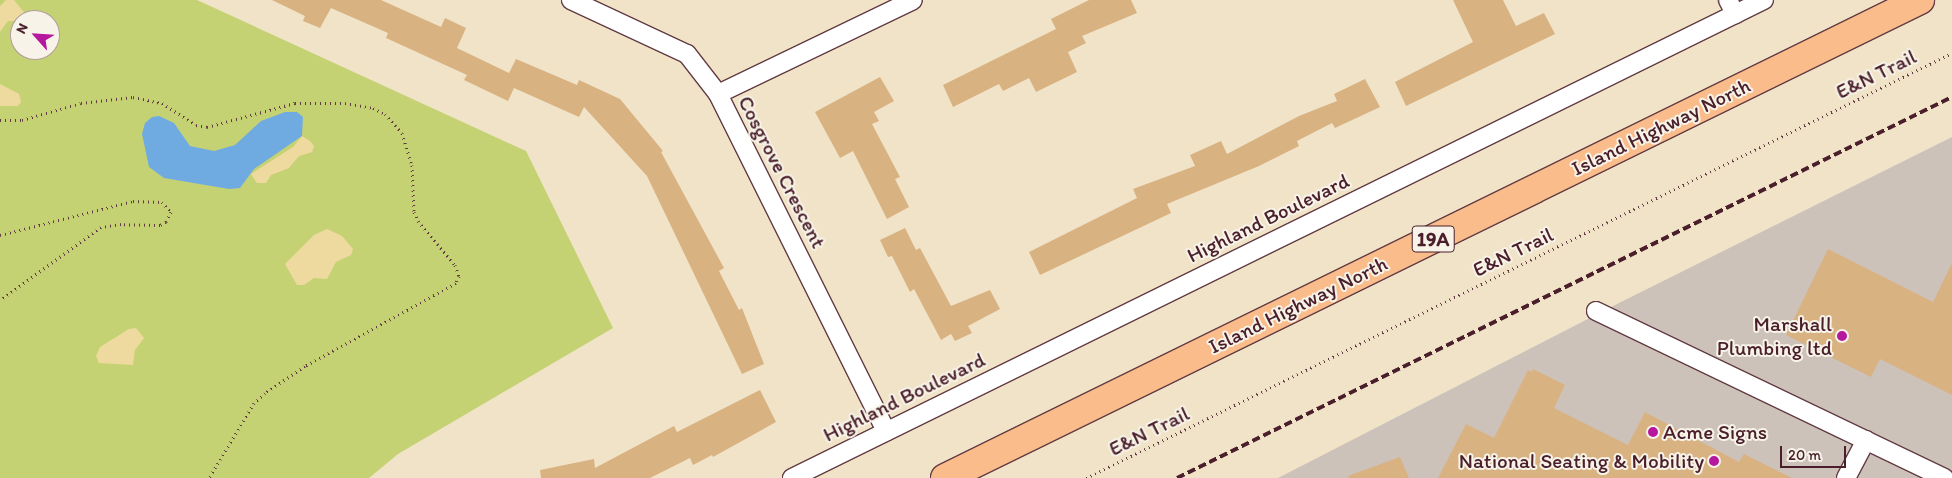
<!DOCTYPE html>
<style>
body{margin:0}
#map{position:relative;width:1952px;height:478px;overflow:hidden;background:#f0e3c8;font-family:Itim,sans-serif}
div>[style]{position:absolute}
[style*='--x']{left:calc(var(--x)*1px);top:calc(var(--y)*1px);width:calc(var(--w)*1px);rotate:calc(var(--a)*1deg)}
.industrial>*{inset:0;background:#ccc2b9}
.green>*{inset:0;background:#c5d274}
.sand>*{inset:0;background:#eeda9e}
.water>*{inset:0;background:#6fabe0}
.building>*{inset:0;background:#d9b282}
.path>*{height:3px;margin-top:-1.5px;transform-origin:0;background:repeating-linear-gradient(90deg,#633c43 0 1px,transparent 0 5px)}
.roads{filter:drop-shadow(1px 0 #633c43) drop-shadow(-1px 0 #633c43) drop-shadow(0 1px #633c43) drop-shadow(0 -1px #633c43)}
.minor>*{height:18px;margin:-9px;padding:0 9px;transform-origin:9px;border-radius:9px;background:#fff}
.primary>*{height:28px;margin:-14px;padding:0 14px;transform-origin:14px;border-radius:14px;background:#f9bc8a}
.rail>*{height:4px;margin-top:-2px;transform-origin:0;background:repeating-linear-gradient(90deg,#4a1f2b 0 8px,transparent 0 12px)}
.dots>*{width:14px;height:14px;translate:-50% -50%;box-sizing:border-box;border:2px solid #f7f3e8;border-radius:50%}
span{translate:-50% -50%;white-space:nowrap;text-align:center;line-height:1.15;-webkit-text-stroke:4px #f7f3e8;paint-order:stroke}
.shield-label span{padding:1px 4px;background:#f7f3e8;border:1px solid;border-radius:4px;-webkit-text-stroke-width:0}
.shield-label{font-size:20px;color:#4a1f2b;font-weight:700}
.street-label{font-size:21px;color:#4a1f2b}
.poi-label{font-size:21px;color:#4a1f2b}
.right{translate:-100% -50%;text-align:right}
.left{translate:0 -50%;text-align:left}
.north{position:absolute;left:10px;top:10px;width:50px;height:50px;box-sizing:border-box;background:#f7f3e8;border:1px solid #b29e9c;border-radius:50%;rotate:296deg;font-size:14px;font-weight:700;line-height:20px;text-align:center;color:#4a1f2b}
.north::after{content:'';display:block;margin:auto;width:18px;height:22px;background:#b5179e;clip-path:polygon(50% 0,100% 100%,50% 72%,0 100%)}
.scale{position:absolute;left:1780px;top:446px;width:66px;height:22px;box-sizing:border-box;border:2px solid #4a1f2b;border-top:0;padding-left:6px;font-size:15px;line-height:18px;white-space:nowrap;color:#4a1f2b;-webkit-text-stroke:4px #f7f3e8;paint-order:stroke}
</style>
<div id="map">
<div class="industrial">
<i style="clip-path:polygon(1952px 137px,1952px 478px,1278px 478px,1617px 304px)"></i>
</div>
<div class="green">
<i style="clip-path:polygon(evenodd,0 0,197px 0,526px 151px,613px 328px,398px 454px,369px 478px,0 478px,0 0,20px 20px,50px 20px,50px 50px,20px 50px,20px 20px)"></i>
</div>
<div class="sand">
<i style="clip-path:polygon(6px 0,14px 0,27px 16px,20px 21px,8px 21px,0 32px,0 6px)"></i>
<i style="clip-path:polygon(0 84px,19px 94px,21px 102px,18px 106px,0 106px)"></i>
<i style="clip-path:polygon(302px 136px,310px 141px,314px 146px,312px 152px,299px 156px,289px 168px,271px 175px,266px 183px,257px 183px,251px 174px,293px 147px)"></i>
<i style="clip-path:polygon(327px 229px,342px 236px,353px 249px,351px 255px,336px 262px,327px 279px,314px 278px,304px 285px,297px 285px,285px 264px,314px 235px)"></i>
<i style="clip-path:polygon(136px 328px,144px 338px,135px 350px,133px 365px,99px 363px,96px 356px,100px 347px,129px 329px)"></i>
</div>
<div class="water">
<i style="clip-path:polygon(285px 112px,297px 112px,303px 117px,302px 136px,254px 169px,240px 188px,229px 189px,164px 178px,149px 167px,142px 134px,145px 123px,152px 117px,159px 116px,174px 123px,190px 146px,214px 151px,235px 145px,261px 121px)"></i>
</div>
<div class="building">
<i style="clip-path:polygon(272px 0,381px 0,441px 27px,445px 18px,466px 28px,457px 48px,509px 73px,516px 59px,577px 85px,579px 80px,620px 99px,663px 151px,661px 152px,724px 268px,719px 271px,739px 310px,742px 308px,764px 364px,742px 374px,647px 176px,584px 107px,579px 117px,514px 88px,508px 101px,464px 80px,467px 75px,386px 38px,388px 33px,331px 8px,320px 28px,303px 21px,305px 16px)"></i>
<i style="clip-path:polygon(1089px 0,1131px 0,1137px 13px,1082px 36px,1086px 43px,1068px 52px,1077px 72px,1036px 92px,1029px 78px,1003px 91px,999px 84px,953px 107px,943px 85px,1056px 29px,1051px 19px)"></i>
<i style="clip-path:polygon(1453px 0,1503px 0,1516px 26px,1544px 13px,1555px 34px,1406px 106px,1395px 82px,1473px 42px)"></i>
<i style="clip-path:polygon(880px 77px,894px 101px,874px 112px,879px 121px,872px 124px,900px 177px,895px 179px,909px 207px,887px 219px,853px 151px,840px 158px,815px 112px)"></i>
<i style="clip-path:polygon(1365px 79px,1380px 107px,1335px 128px,1332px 123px,1297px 141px,1299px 146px,1259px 166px,1167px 204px,1171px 213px,1040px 275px,1029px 252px,1137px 198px,1133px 189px,1195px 166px,1190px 155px,1221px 141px,1227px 154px,1299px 116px,1337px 101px,1334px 94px)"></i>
<i style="clip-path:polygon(905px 228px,916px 250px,920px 248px,951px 306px,990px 290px,1000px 309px,968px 326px,972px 333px,955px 341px,951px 334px,941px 340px,914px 289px,910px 292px,892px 256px,888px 257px,880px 240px)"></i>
<i style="clip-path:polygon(1828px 249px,1933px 302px,1952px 263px,1952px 395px,1880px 359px,1871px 377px,1786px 335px)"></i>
<i style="clip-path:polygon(1533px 369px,1565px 385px,1554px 408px,1628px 445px,1645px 412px,1739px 462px,1744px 454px,1792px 478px,1438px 478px,1466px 424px,1494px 438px,1528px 370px,1532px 372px)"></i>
<i style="clip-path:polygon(760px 390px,776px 422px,713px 457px,712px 455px,693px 465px,690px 458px,650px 478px,541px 478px,540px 470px,594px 459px,595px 468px,674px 426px,677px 432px)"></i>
<i style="clip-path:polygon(1400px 457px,1409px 478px,1349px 478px,1348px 476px)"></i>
</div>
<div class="path">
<i style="--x:0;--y:120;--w:22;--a:0"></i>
<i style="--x:22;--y:120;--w:61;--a:-16.1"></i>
<i style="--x:81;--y:103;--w:52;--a:-6.6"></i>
<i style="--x:133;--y:97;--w:30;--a:12"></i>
<i style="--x:162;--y:103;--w:40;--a:32.9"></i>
<i style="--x:196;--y:125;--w:11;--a:10"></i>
<i style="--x:207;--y:127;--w:91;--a:-15.3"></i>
<i style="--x:295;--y:103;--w:50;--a:0"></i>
<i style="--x:345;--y:103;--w:28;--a:10"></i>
<i style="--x:373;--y:108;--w:13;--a:27"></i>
<i style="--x:385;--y:114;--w:25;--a:48"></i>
<i style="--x:402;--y:133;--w:34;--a:73"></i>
<i style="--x:412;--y:165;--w:47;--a:87.6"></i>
<i style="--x:414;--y:212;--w:10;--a:66"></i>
<i style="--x:418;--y:221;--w:57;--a:49.9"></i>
<i style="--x:455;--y:265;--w:12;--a:70"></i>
<i style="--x:459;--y:276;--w:8;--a:113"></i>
<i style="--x:456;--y:283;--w:172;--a:151.2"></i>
<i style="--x:305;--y:366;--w:48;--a:146"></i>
<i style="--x:265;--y:393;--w:15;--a:138"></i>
<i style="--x:254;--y:403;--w:87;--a:121"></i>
<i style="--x:0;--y:235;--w:137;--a:-14.3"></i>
<i style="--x:133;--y:201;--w:29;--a:2"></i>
<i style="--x:162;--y:202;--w:13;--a:48"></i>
<i style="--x:171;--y:212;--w:11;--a:117"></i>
<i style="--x:166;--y:222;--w:7;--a:153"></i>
<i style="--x:160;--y:225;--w:39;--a:-179"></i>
<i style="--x:121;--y:224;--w:20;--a:171"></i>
<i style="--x:101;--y:227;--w:125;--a:144.1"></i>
<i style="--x:1086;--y:478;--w:965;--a:-26.14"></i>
</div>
<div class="roads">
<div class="minor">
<i style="--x:571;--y:0;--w:128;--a:25"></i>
<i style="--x:687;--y:54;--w:51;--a:52.2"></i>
<i style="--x:718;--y:94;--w:377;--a:63.5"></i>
<i style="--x:1728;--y:0;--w:16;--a:63"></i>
<i style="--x:718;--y:94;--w:216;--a:-25.7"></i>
<i style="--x:1596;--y:311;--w:386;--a:25.6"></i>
<i style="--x:792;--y:478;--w:1083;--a:-26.19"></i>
<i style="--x:1846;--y:478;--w:43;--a:-62.2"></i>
</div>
<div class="primary">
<i style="--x:945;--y:478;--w:1086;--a:-26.12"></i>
</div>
</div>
<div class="rail">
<i style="--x:1177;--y:478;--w:864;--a:-26.18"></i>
</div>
<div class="dots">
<i style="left:1842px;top:336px;background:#b5179e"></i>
<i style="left:1653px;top:432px;background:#b5179e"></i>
<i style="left:1714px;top:461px;background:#b5179e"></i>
</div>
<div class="shield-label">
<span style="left:1433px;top:239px">19A</span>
</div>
<div class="street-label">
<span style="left:1876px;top:74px;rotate:-26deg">E&amp;N Trail</span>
<span style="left:1661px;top:127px;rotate:-26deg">Island Highway North</span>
<span style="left:782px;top:172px;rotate:63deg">Cosgrove Crescent</span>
<span style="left:1268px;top:218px;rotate:-26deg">Highland Boulevard</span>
<span style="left:1513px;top:252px;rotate:-26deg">E&amp;N Trail</span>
<span style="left:1298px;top:305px;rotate:-26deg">Island Highway North</span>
<span style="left:904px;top:397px;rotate:-26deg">Highland Boulevard</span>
<span style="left:1149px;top:431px;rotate:-26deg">E&amp;N Trail</span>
</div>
<div class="poi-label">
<span class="right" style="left:1832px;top:336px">Marshall<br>Plumbing ltd</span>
<span class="left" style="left:1663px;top:432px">Acme Signs</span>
<span class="right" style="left:1704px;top:461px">National Seating &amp; Mobility</span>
</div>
<div class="north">N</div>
<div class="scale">20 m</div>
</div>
